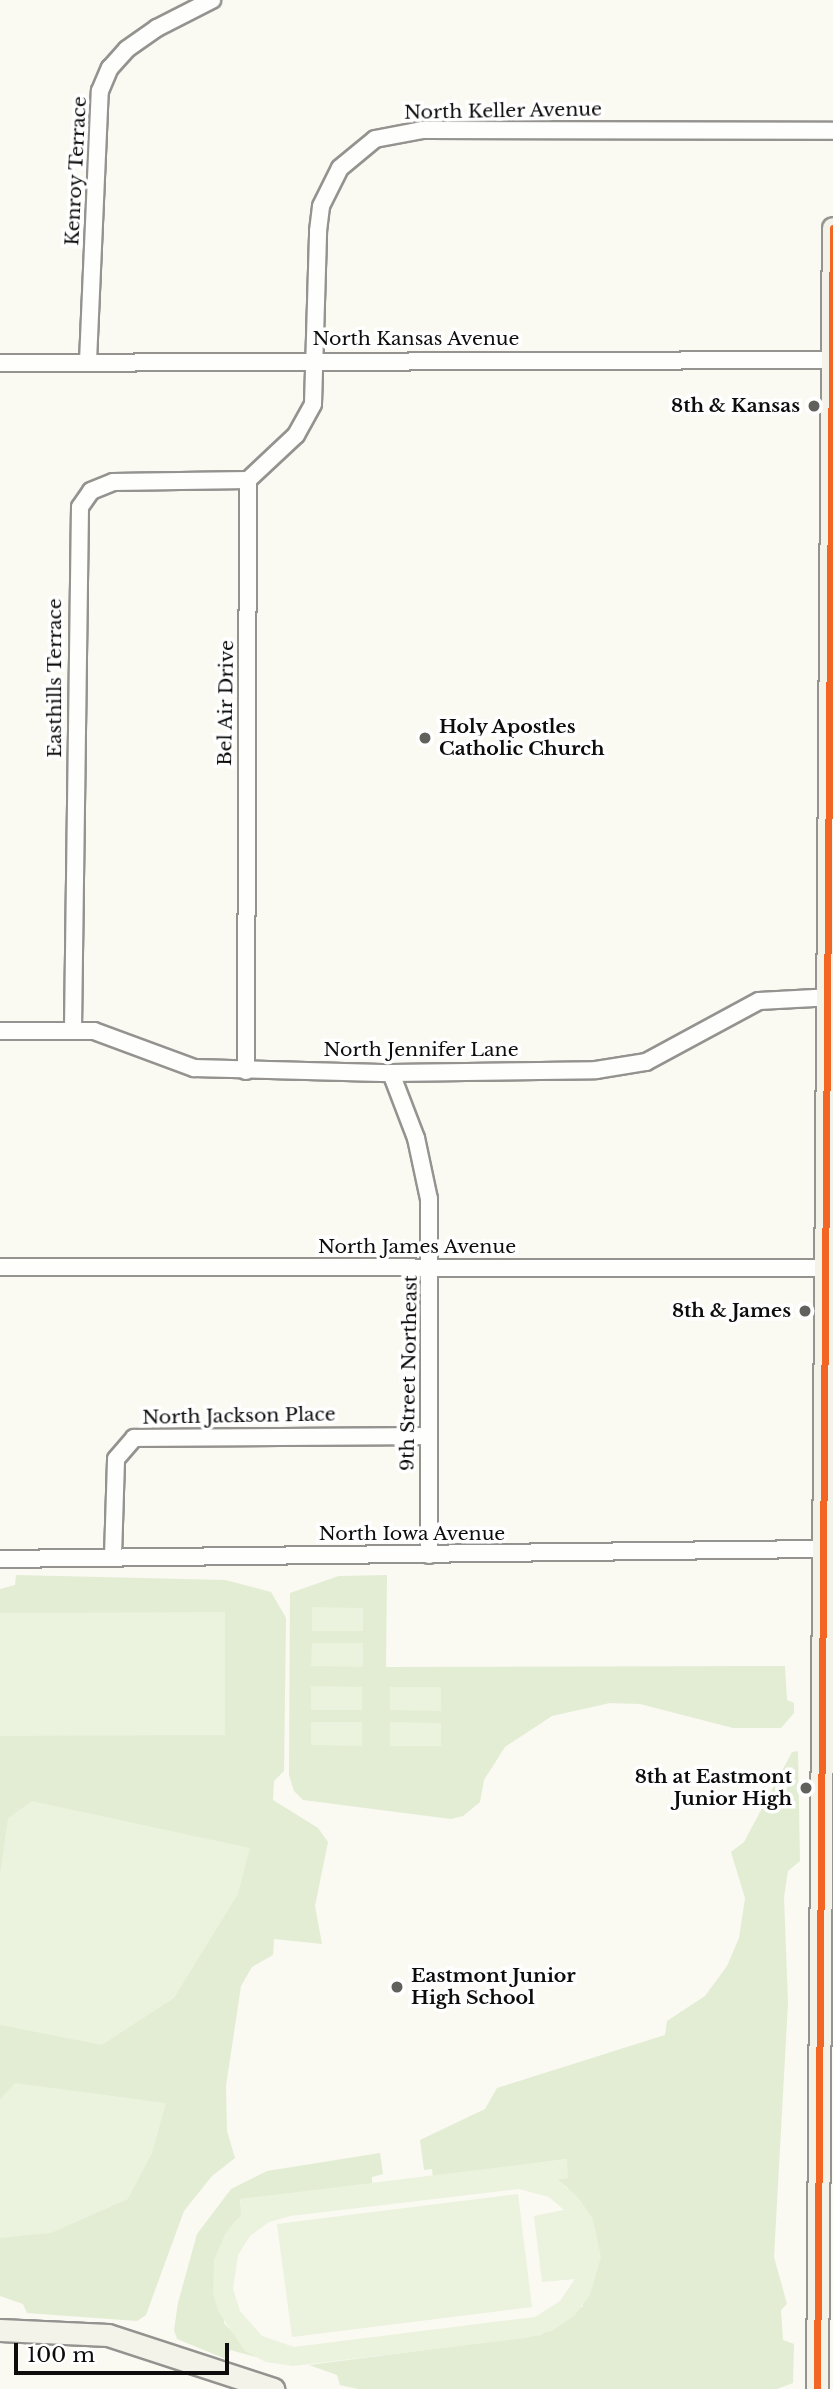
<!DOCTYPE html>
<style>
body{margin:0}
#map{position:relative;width:833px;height:2389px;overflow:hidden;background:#faf9f2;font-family:"Libre Baskerville",serif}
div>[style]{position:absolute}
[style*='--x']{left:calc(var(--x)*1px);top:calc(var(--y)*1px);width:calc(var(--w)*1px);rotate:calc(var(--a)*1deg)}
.green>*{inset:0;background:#e2edd4}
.pitch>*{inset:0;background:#ebf2de}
.roads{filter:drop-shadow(2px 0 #949390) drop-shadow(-2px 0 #949390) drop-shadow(0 2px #949390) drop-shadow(0 -2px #949390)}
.street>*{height:16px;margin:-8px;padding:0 8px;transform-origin:8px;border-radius:8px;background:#fefefd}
.secondary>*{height:21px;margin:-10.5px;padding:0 10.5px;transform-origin:10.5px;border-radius:10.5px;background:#f3f3ea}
.bus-1>*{height:7px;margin:-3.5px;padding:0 3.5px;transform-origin:3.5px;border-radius:3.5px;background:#f26522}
.dots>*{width:19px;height:19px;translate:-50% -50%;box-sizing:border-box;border:4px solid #fff;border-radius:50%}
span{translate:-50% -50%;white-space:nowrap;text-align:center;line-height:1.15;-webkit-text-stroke:7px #fff;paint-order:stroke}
.street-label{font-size:19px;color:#0d0d0d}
.poi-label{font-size:19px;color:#0d0d0d;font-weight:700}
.right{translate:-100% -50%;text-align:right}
.left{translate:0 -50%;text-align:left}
.scale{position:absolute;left:14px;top:2343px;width:215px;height:32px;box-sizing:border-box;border:4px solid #0d0d0d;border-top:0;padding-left:9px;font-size:21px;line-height:24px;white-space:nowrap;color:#0d0d0d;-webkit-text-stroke:5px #fff;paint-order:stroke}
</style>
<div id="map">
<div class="green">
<i style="clip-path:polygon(16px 1575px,225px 1580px,271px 1592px,286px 1618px,284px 1771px,274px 1781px,273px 1800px,318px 1828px,328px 1842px,315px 1906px,322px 1944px,274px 1939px,273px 1955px,252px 1967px,241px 1986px,226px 2086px,227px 2131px,235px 2158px,212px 2176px,184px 2211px,146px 2315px,137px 2321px,27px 2313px,23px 2304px,0 2296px,0 1589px,15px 1585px)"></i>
<i style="clip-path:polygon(387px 1575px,386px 1667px,785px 1666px,787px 1700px,794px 1703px,794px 1713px,781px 1728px,733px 1728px,640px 1704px,610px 1703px,552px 1716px,505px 1747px,484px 1780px,480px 1802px,463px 1816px,451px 1819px,303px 1800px,294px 1791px,289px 1775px,290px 1593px,339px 1576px)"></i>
<i style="clip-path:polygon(798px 1751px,800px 1861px,788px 1871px,784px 1897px,788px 2003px,774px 2257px,787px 2304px,781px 2310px,783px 2340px,794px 2344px,793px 2383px,777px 2389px,358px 2389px,340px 2385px,337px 2375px,309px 2365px,540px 2335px,583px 2306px,568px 2188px,556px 2179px,566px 2159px,433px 2178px,432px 2169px,424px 2170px,420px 2140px,485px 2109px,497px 2088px,665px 2035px,667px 2021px,705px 1996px,727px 1966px,739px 1938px,745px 1898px,731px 1852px,744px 1842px,792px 1752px)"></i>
<i style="clip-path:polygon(380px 2153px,383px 2174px,372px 2177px,372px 2185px,240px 2199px,242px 2215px,233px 2224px,224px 2323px,256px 2357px,230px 2350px,226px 2359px,177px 2339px,174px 2330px,178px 2303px,197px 2234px,231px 2189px,267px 2171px)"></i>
</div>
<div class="pitch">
<i style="clip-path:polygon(312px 1607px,363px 1608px,363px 1631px,312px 1631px)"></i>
<i style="clip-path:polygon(225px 1612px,225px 1735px,0 1736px,0 1613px)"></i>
<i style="clip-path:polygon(312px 1643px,363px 1643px,363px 1667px,311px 1666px)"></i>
<i style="clip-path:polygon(311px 1686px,362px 1687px,362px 1710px,311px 1710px)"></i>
<i style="clip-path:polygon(390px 1687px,441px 1687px,441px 1711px,390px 1710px)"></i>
<i style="clip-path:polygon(311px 1722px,362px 1722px,362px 1746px,311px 1745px)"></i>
<i style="clip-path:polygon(390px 1722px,441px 1723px,441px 1746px,390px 1746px)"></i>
<i style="clip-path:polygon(32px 1801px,250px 1848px,238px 1894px,174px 1998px,102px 2045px,0 2025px,0 1875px,8px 1818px)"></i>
<i style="clip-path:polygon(15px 2083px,166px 2103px,152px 2153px,128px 2199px,51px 2233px,0 2238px,0 2099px)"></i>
<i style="clip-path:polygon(evenodd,567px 2159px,568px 2178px,557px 2180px,578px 2197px,593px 2219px,601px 2257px,590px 2295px,574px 2316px,552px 2331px,527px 2338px,293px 2366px,266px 2362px,245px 2351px,218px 2311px,213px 2293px,214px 2260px,225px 2234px,241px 2215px,240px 2199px,567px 2159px,519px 2189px,549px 2197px,564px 2210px,534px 2216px,542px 2282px,575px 2279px,560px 2301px,535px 2317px,294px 2347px,262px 2336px,240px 2311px,233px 2289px,238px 2255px,250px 2236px,269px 2222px,290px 2216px,519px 2189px)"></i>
<i style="clip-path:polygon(518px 2194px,532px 2307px,292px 2337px,277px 2224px)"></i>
</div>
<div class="roads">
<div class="street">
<i style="--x:88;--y:361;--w:270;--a:-87.5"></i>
<i style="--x:100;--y:91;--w:25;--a:-67"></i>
<i style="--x:110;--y:68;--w:25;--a:-48"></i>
<i style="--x:127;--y:49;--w:37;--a:-35"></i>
<i style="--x:157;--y:28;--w:62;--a:-27"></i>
<i style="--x:0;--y:363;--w:833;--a:-0.21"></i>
<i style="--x:73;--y:1028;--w:521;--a:-89.23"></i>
<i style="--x:80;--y:507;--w:19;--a:-55"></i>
<i style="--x:91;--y:491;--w:24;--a:-22"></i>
<i style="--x:113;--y:482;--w:135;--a:-0.8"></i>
<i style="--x:0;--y:1031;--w:94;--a:0"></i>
<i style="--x:94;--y:1031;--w:107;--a:20.3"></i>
<i style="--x:194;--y:1068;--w:197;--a:1.5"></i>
<i style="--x:391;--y:1073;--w:205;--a:-0.8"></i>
<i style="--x:596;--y:1070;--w:51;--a:-9.1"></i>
<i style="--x:646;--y:1062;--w:128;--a:-28.4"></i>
<i style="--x:759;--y:1001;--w:74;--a:-3.1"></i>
<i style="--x:246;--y:1071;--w:591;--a:-89.81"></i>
<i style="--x:248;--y:480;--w:66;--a:-43.2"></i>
<i style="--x:296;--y:435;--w:35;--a:-61"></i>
<i style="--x:313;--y:404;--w:173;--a:-88.3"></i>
<i style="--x:318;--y:231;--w:25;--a:-83"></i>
<i style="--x:321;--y:206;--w:42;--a:-63.4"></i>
<i style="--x:340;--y:168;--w:45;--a:-39.6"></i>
<i style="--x:375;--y:139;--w:49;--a:-10.6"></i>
<i style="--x:423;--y:130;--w:410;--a:0.1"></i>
<i style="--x:391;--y:1073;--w:70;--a:69"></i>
<i style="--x:416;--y:1138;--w:62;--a:78"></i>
<i style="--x:429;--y:1199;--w:356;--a:90"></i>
<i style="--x:0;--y:1267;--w:833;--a:0.07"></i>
<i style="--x:113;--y:1556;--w:97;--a:-88.2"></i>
<i style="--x:116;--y:1459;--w:28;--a:-49"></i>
<i style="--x:134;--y:1438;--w:294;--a:-0.4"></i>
<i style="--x:0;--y:1559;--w:824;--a:-0.7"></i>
</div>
<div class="secondary">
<i style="--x:0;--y:2330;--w:108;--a:2.7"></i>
<i style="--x:108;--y:2335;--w:174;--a:18.1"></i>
<i style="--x:817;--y:2389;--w:2161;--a:-89.58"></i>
</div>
</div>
<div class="bus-1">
<i style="--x:817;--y:2389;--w:2161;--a:-89.58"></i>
</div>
<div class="dots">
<i style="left:814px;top:406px;background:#60605d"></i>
<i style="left:425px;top:738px;background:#60605d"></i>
<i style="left:805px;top:1311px;background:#60605d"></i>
<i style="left:806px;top:1788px;background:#60605d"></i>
<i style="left:397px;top:1987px;background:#60605d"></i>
</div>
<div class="street-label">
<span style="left:503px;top:111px;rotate:-1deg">North Keller Avenue</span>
<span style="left:76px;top:171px;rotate:-87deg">Kenroy Terrace</span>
<span style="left:416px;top:339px">North Kansas Avenue</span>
<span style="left:55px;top:678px;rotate:-90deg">Easthills Terrace</span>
<span style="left:226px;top:703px;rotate:-89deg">Bel Air Drive</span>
<span style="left:421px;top:1050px">North Jennifer Lane</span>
<span style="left:417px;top:1247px">North James Avenue</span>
<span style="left:409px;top:1373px;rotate:-89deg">9th Street Northeast</span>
<span style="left:239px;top:1416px;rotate:-1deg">North Jackson Place</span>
<span style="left:412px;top:1534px">North Iowa Avenue</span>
</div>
<div class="poi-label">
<span class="right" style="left:800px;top:406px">8th &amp; Kansas</span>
<span class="left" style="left:439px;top:738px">Holy Apostles<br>Catholic Church</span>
<span class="right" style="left:791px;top:1311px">8th &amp; James</span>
<span class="right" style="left:792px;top:1788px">8th at Eastmont<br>Junior High</span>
<span class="left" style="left:411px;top:1987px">Eastmont Junior<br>High School</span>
</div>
<div class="scale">100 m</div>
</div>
